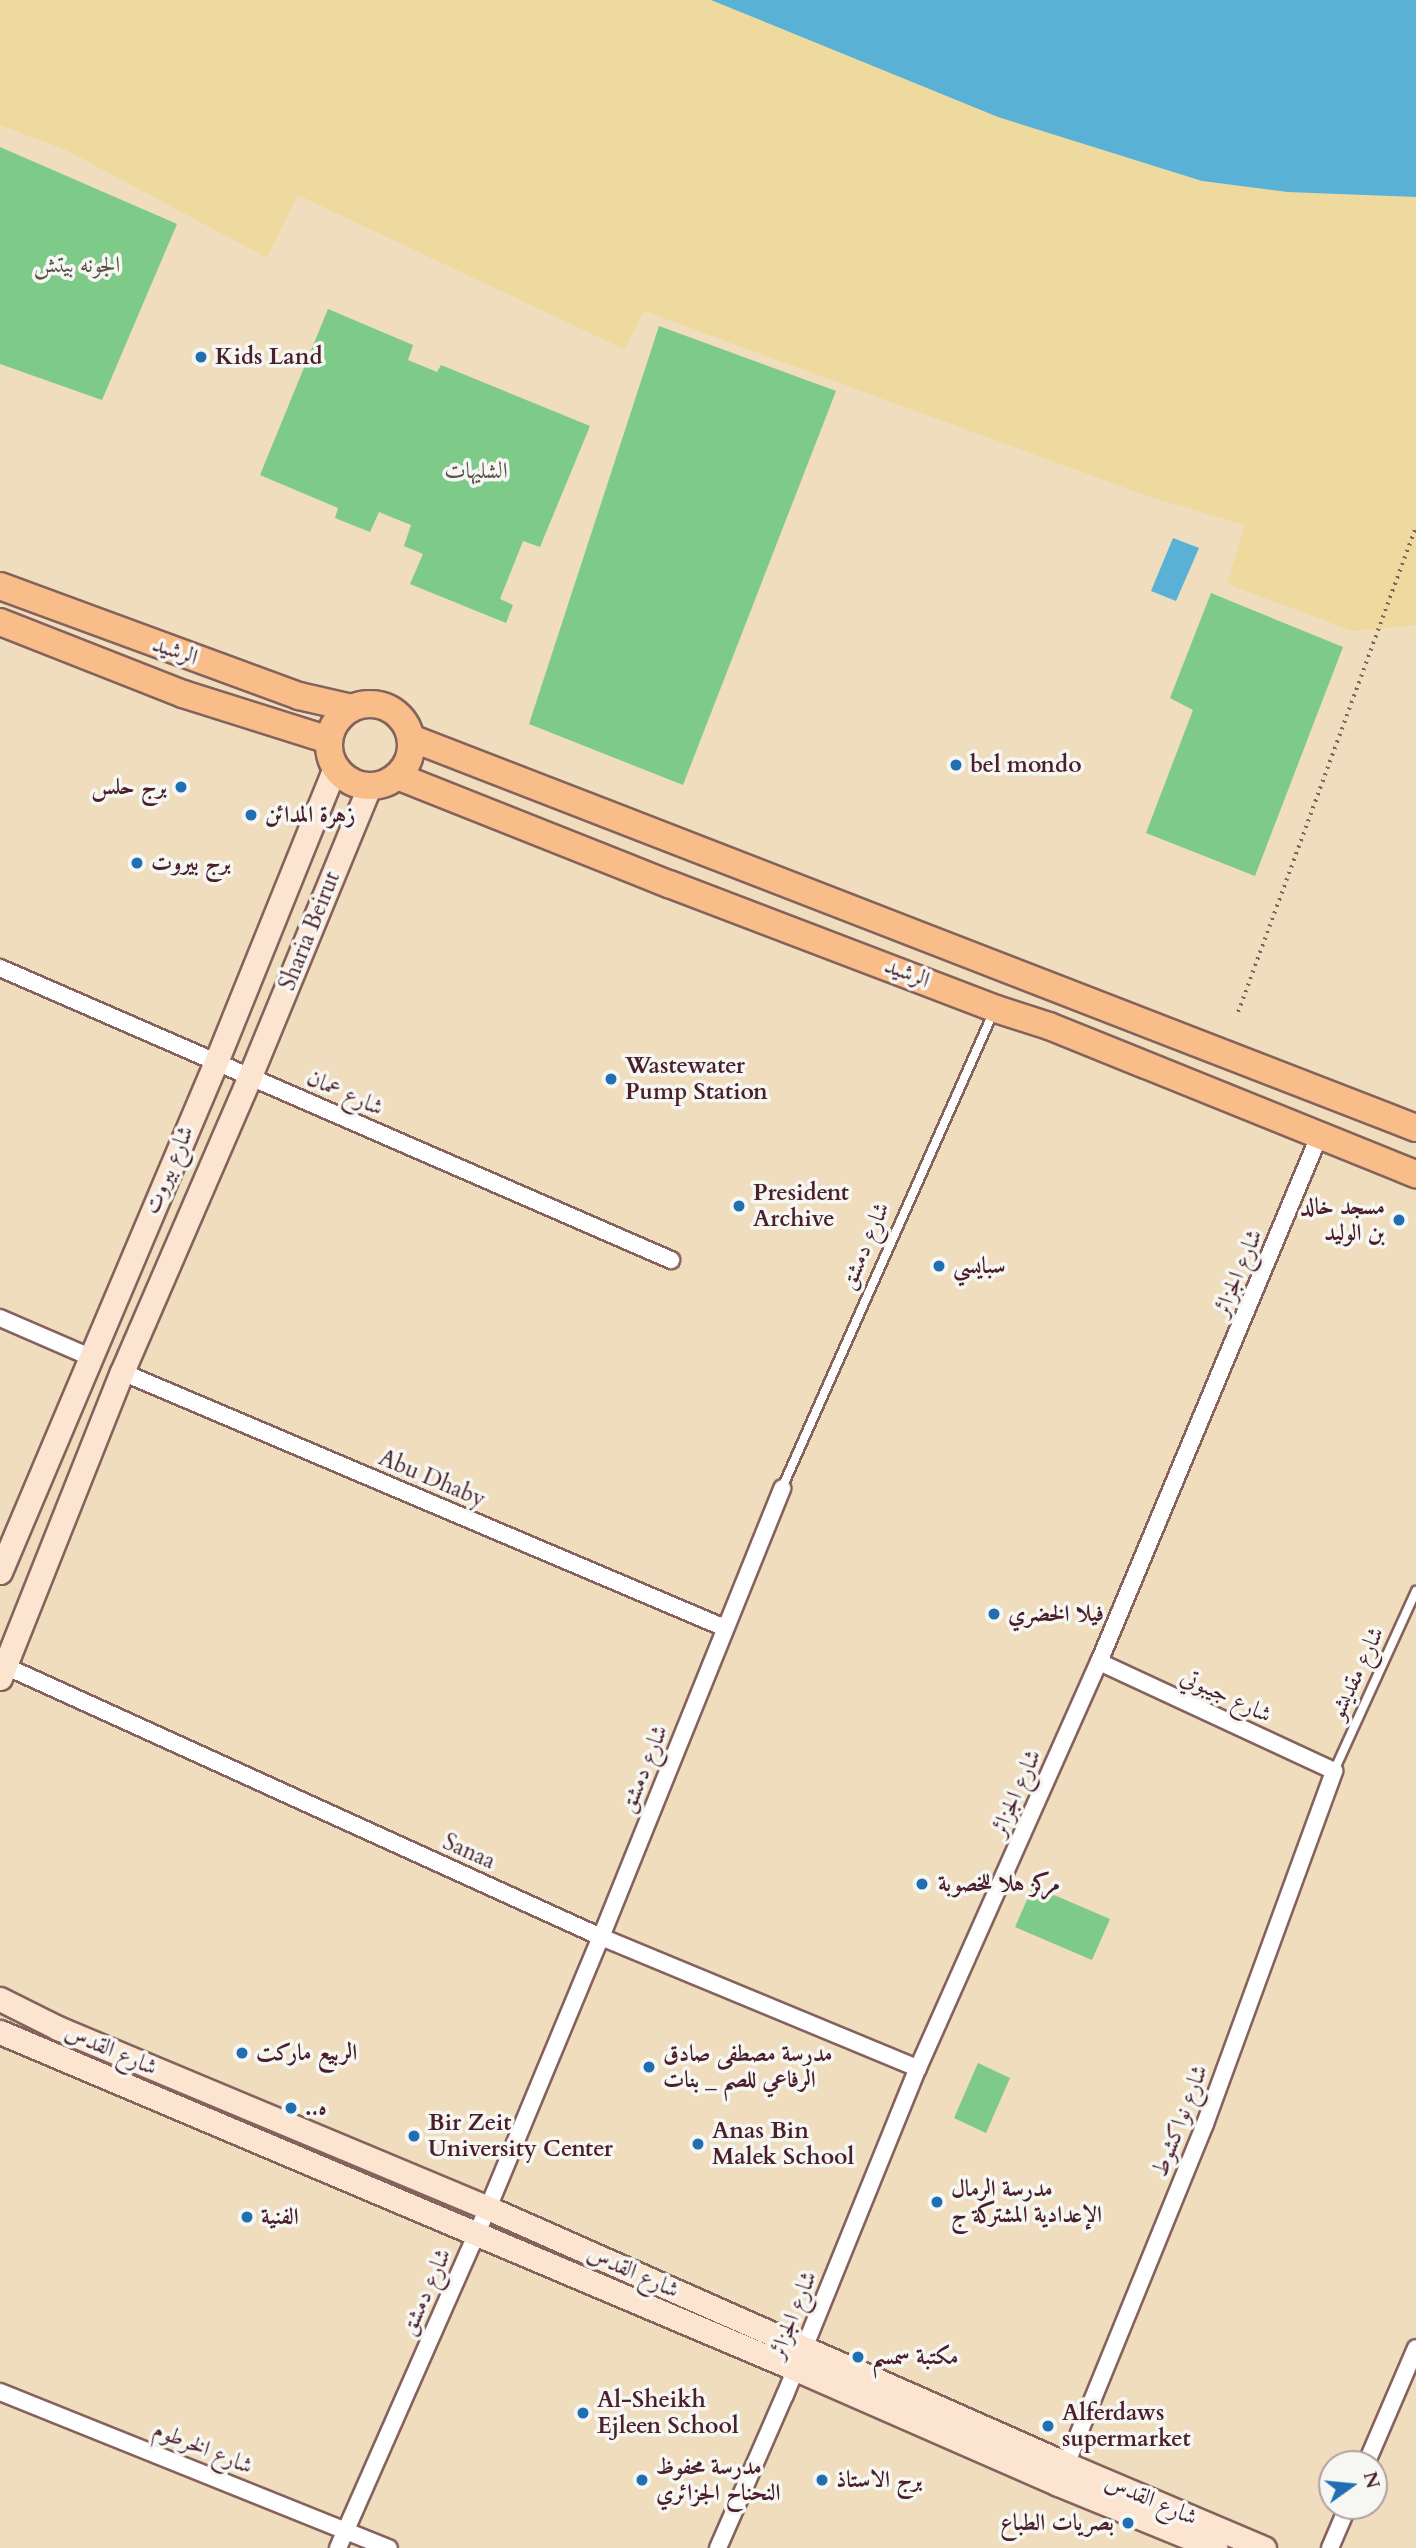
<!DOCTYPE html>
<meta charset="utf-8">
<style>
body{margin:0}
#map{position:relative;width:1416px;height:2548px;overflow:hidden;background:#efddbd;font-family:Cardo,Amiri,serif}
div>[style]{position:absolute}
[style*='--x']{left:calc(var(--x)*1px);top:calc(var(--y)*1px);width:calc(var(--w)*1px);rotate:calc(var(--a)*1deg)}
.green>*{inset:0;background:#7eca89}
.sand>*{inset:0;background:#eeda9e}
.water>*{inset:0;background:#59b1d6}
.path>*{height:3.5px;margin-top:-1.75px;transform-origin:0;background:repeating-linear-gradient(90deg,#84625e 0 2px,transparent 0 7px)}
.roads{filter:drop-shadow(2px 0 #84625e) drop-shadow(-2px 0 #84625e) drop-shadow(0 2px #84625e) drop-shadow(0 -2px #84625e)}
.lane>*{height:8px;margin:-4px;padding:0 4px;transform-origin:4px;border-radius:4px;background:#fff}
.street>*{height:16px;margin:-8px;padding:0 8px;transform-origin:8px;border-radius:8px;background:#fff}
.secondary>*{height:23px;margin:-11.5px;padding:0 11.5px;transform-origin:11.5px;border-radius:11.5px;background:#fce5d0}
.primary>*{height:26px;margin:-13px;padding:0 13px;transform-origin:13px;border-radius:13px;background:#f8bd89}
.primary>.ring{margin:-13px;padding:0;box-sizing:content-box;background:none;border:26px solid #f8bd89;border-radius:50%}
.dots>*{width:19px;height:19px;translate:-50% -50%;box-sizing:border-box;border:4px solid #f6f6f2;border-radius:50%}
span{translate:-50% -50%;white-space:nowrap;text-align:center;line-height:1.15;-webkit-text-stroke:7px #f6f6f2;paint-order:stroke}
.park-label{font-size:23px;color:#5a5247}
.poi-label{font-size:23px;color:#4a1f2b;font-weight:700}
.left{translate:0 -50%;text-align:left}
.right{translate:-100% -50%;text-align:right}
.street-label{font-size:23px;color:#4a1f2b}
.north{position:absolute;left:1318px;top:2450px;width:70px;height:70px;box-sizing:border-box;background:#f6f6f2;border:2px solid #b1a0a2;border-radius:50%;rotate:75deg;font-size:19px;font-weight:700;line-height:28px;text-align:center;color:#4a1f2b}
.north::after{content:'';display:block;margin:auto;width:24px;height:32px;background:#1f6fb2;clip-path:polygon(50% 0,100% 100%,50% 72%,0 100%)}
</style>
<div id="map">
<div class="green">
<i style="clip-path:polygon(0 147px,177px 224px,102px 400px,0 364px)"></i>
<i style="clip-path:polygon(328px 309px,413px 345px,408px 360px,437px 372px,441px 365px,590px 426px,540px 547px,523px 541px,500px 599px,513px 605px,506px 623px,410px 584px,423px 554px,404px 546px,411px 525px,379px 512px,370px 532px,335px 518px,338px 508px,260px 475px)"></i>
<i style="clip-path:polygon(659px 326px,836px 391px,683px 785px,529px 724px)"></i>
<i style="clip-path:polygon(1211px 593px,1343px 647px,1255px 876px,1146px 833px,1193px 710px,1170px 698px)"></i>
<i style="clip-path:polygon(1033px 1886px,1110px 1919px,1092px 1960px,1015px 1927px)"></i>
<i style="clip-path:polygon(978px 2063px,1010px 2078px,986px 2133px,954px 2118px)"></i>
</div>
<div class="sand">
<i style="clip-path:polygon(0 0,711px 0,998px 117px,1202px 181px,1287px 192px,1416px 197px,1416px 625px,1353px 631px,1227px 584px,1245px 525px,1150px 497px,644px 311px,623px 352px,624px 349px,298px 195px,267px 258px,68px 151px,0 125px)"></i>
</div>
<div class="water">
<i style="clip-path:polygon(711px 0,1416px 0,1416px 197px,1287px 192px,1202px 181px,998px 117px)"></i>
<i style="clip-path:polygon(1173px 538px,1199px 548px,1176px 601px,1151px 591px)"></i>
</div>
<div class="path">
<i style="--x:1238;--y:1012;--w:518;--a:-69.88"></i>
</div>
<div class="roads">
<div class="lane">
<i style="--x:782;--y:1488;--w:522;--a:-66.04"></i>
<i style="--x:1334;--y:1771;--w:198;--a:-65.5"></i>
</div>
<div class="street">
<i style="--x:0;--y:968;--w:732;--a:23.52"></i>
<i style="--x:0;--y:1318;--w:98;--a:23.4"></i>
<i style="--x:122;--y:1372;--w:655;--a:23"></i>
<i style="--x:5;--y:1666;--w:655;--a:24.45"></i>
<i style="--x:601;--y:1937;--w:343;--a:22.5"></i>
<i style="--x:0;--y:2392;--w:419;--a:21.9"></i>
<i style="--x:1366;--y:2464;--w:126;--a:-66.7"></i>
<i style="--x:1063;--y:2472;--w:376;--a:-67.8"></i>
<i style="--x:1205;--y:2124;--w:376;--a:-69.9"></i>
<i style="--x:1334;--y:1771;--w:259;--a:-155.1"></i>
<i style="--x:338;--y:2548;--w:372;--a:-66.2"></i>
<i style="--x:488;--y:2208;--w:294;--a:-67.4"></i>
<i style="--x:601;--y:1937;--w:484;--a:-68"></i>
<i style="--x:718;--y:2548;--w:167;--a:-66.4"></i>
<i style="--x:785;--y:2395;--w:353;--a:-67.9"></i>
<i style="--x:918;--y:2068;--w:445;--a:-66"></i>
<i style="--x:1099;--y:1662;--w:572;--a:-67.29"></i>
<i style="--x:1330;--y:2548;--w:46;--a:-66.8"></i>
</div>
<div class="secondary">
<i style="--x:0;--y:1572;--w:554;--a:-67.05"></i>
<i style="--x:216;--y:1062;--w:318;--a:-68"></i>
<i style="--x:0;--y:1678;--w:329;--a:-68.3"></i>
<i style="--x:122;--y:1372;--w:322;--a:-66.6"></i>
<i style="--x:250;--y:1076;--w:315;--a:-67.6"></i>
<i style="--x:0;--y:1999;--w:65;--a:26.6"></i>
<i style="--x:58;--y:2028;--w:466;--a:22.7"></i>
<i style="--x:488;--y:2208;--w:632;--a:23.89"></i>
<i style="--x:1066;--y:2464;--w:215;--a:23"></i>
<i style="--x:0;--y:2032;--w:864;--a:22.95"></i>
<i style="--x:796;--y:2369;--w:286;--a:23.7"></i>
<i style="--x:1058;--y:2484;--w:170;--a:22.2"></i>
</div>
<div class="primary">
<i style="--x:0;--y:586;--w:319;--a:20.2"></i>
<i style="--x:299;--y:696;--w:54;--a:12.8"></i>
<i style="--x:0;--y:622;--w:197;--a:21.5"></i>
<i style="--x:183;--y:694;--w:153;--a:17.5"></i>
<i class="ring" style="left:329px;top:704px;width:56px;height:56px"></i>
<i style="--x:411;--y:738;--w:1078;--a:21.21"></i>
<i style="--x:397;--y:776;--w:293;--a:21.7"></i>
<i style="--x:669;--y:884;--w:350;--a:20.9"></i>
<i style="--x:996;--y:1009;--w:56;--a:17.8"></i>
<i style="--x:1049;--y:1026;--w:396;--a:22"></i>
</div>
</div>
<div class="dots">
<i style="left:201px;top:357px;background:#1f6fb2"></i>
<i style="left:956px;top:765px;background:#1f6fb2"></i>
<i style="left:181px;top:787px;background:#1f6fb2"></i>
<i style="left:251px;top:815px;background:#1f6fb2"></i>
<i style="left:137px;top:863px;background:#1f6fb2"></i>
<i style="left:611px;top:1079px;background:#1f6fb2"></i>
<i style="left:739px;top:1206px;background:#1f6fb2"></i>
<i style="left:1399px;top:1220px;background:#1f6fb2"></i>
<i style="left:939px;top:1266px;background:#1f6fb2"></i>
<i style="left:994px;top:1614px;background:#1f6fb2"></i>
<i style="left:922px;top:1884px;background:#1f6fb2"></i>
<i style="left:242px;top:2053px;background:#1f6fb2"></i>
<i style="left:649px;top:2067px;background:#1f6fb2"></i>
<i style="left:291px;top:2108px;background:#1f6fb2"></i>
<i style="left:414px;top:2136px;background:#1f6fb2"></i>
<i style="left:698px;top:2144px;background:#1f6fb2"></i>
<i style="left:937px;top:2202px;background:#1f6fb2"></i>
<i style="left:247px;top:2217px;background:#1f6fb2"></i>
<i style="left:858px;top:2357px;background:#1f6fb2"></i>
<i style="left:583px;top:2413px;background:#1f6fb2"></i>
<i style="left:1048px;top:2426px;background:#1f6fb2"></i>
<i style="left:642px;top:2480px;background:#1f6fb2"></i>
<i style="left:822px;top:2480px;background:#1f6fb2"></i>
<i style="left:1128px;top:2523px;background:#1f6fb2"></i>
</div>
<div class="park-label">
<span style="left:77px;top:265px">الجونه بيتش</span>
<span style="left:476px;top:471px">الشليهات</span>
</div>
<div class="poi-label">
<span class="left" style="left:215px;top:357px">Kids Land</span>
<span class="left" style="left:970px;top:765px">bel mondo</span>
<span class="right" style="left:167px;top:787px">برج حلس</span>
<span class="left" style="left:265px;top:815px">زهرة المدائن</span>
<span class="left" style="left:151px;top:863px">برج بيروت</span>
<span class="left" style="left:625px;top:1079px">Wastewater<br>Pump Station</span>
<span class="left" style="left:753px;top:1206px">President<br>Archive</span>
<span class="right" style="left:1385px;top:1220px">مسجد خالد<br>بن الوليد</span>
<span class="left" style="left:953px;top:1266px">سبايسي</span>
<span class="left" style="left:1008px;top:1614px">فيلا الخضري</span>
<span class="left" style="left:938px;top:1884px">مركز هلا للخصوبة</span>
<span class="left" style="left:256px;top:2053px">الربيع ماركت</span>
<span class="left" style="left:663px;top:2067px">مدرسة مصطفى صادق<br>الرفاعي للصم _ بنات</span>
<span class="left" style="left:305px;top:2108px">..ه</span>
<span class="left" style="left:428px;top:2136px">Bir Zeit<br>University Center</span>
<span class="left" style="left:712px;top:2144px">Anas Bin<br>Malek School</span>
<span class="left" style="left:951px;top:2202px">مدرسة الرمال<br>الإعدادية المشتركة ج</span>
<span class="left" style="left:261px;top:2217px">الفنية</span>
<span class="left" style="left:872px;top:2357px">مكتبة سمسم</span>
<span class="left" style="left:597px;top:2413px">Al-Sheikh<br>Ejleen School</span>
<span class="left" style="left:1062px;top:2426px">Alferdaws<br>supermarket</span>
<span class="left" style="left:656px;top:2480px">مدرسة محفوظ<br>النحناح الجزائري</span>
<span class="left" style="left:836px;top:2480px">برج الاستاذ</span>
<span class="right" style="left:1114px;top:2523px">بصريات الطباع</span>
</div>
<div class="street-label">
<span style="left:175px;top:651px;rotate:20deg">الرشيد</span>
<span style="left:310px;top:931px;rotate:-68deg">Sharia Beirut</span>
<span style="left:907px;top:973px;rotate:22deg">الرشيد</span>
<span style="left:345px;top:1093px;rotate:24deg">شارع عمان</span>
<span style="left:169px;top:1170px;rotate:-67deg">شارع بيروت</span>
<span style="left:865px;top:1246px;rotate:-67deg">شارع دمشق</span>
<span style="left:1238px;top:1273px;rotate:-67deg">شارع الجزائر</span>
<span style="left:432px;top:1479px;rotate:23deg">Abu Dhaby</span>
<span style="left:1357px;top:1673px;rotate:-65deg">شارع مقديشو</span>
<span style="left:1226px;top:1696px;rotate:25deg">شارع جيبوتي</span>
<span style="left:644px;top:1769px;rotate:-68deg">شارع دمشق</span>
<span style="left:1016px;top:1793px;rotate:-66deg">شارع الجزائر</span>
<span style="left:469px;top:1852px;rotate:24deg">Sanaa</span>
<span style="left:111px;top:2050px;rotate:23deg">شارع القدس</span>
<span style="left:1180px;top:2121px;rotate:-69deg">شارع نواكشوط</span>
<span style="left:633px;top:2272px;rotate:24deg">شارع القدس</span>
<span style="left:426px;top:2292px;rotate:-66deg">شارع دمشق</span>
<span style="left:793px;top:2315px;rotate:-68deg">شارع الجزائر</span>
<span style="left:203px;top:2448px;rotate:22deg">شارع الخرطوم</span>
<span style="left:1151px;top:2500px;rotate:23deg">شارع القدس</span>
</div>
<div class="north">N</div>
</div>
